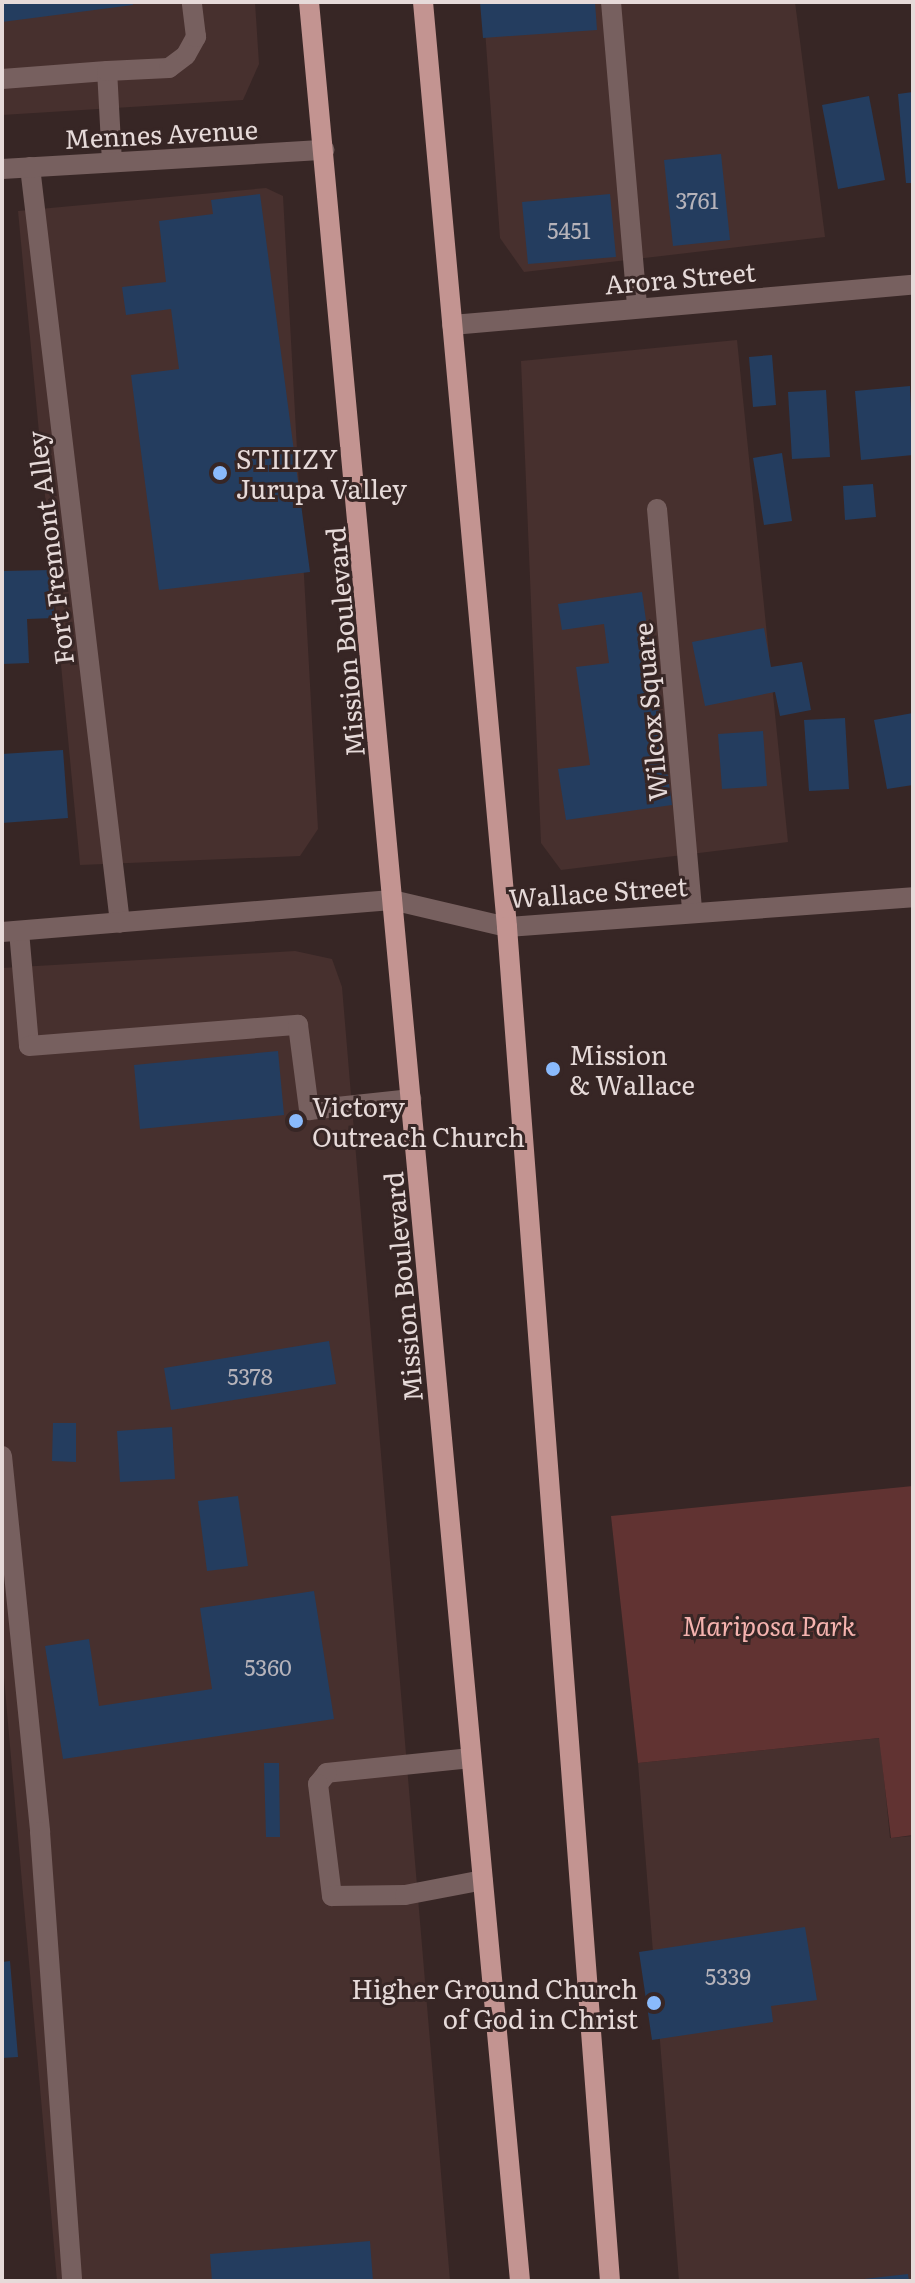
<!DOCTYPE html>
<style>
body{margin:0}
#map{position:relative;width:915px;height:2283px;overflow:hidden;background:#372625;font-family:Literata,serif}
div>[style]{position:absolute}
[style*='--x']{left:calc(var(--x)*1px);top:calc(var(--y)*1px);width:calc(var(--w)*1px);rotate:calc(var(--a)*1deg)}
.built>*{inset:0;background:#47302e}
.green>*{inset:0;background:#613332}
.building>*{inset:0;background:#243d5f}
.lane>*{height:20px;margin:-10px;padding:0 10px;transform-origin:10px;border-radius:10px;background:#77605f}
.street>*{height:20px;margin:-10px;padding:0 10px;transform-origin:10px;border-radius:10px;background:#77605f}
.primary>*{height:20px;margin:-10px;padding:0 10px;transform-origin:10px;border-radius:10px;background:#c39491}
.dots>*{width:22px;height:22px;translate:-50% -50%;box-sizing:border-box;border:4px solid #372625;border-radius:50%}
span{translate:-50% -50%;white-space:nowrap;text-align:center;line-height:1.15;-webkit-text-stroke:6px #372625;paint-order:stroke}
.number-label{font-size:22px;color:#b6b3ba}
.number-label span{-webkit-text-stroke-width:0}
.street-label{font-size:26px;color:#e6dad9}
.poi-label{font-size:26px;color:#e6dad9}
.left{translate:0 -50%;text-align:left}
.right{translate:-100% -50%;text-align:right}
.park-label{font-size:26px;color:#f5b3af;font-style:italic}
.frame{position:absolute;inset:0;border:4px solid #e6dad9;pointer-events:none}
</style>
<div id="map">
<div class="built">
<i style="clip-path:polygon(2px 2px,255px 2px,259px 64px,243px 100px,2px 115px)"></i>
<i style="clip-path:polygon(483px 2px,795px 2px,825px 237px,524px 272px,500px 238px)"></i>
<i style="clip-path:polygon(266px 188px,283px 196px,318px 829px,300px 856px,80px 865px,18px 211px)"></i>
<i style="clip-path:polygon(737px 340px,788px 842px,561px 870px,541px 843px,521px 361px)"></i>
<i style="clip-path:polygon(295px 951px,332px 959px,342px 987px,450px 2281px,57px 2281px,2px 1655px,2px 968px)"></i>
<i style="clip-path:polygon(880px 1738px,890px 1838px,913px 1836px,913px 2281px,679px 2281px,638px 1763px)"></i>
</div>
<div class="green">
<i style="clip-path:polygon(913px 1486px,913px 1835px,891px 1838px,879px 1738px,638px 1763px,611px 1516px)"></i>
</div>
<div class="building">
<i style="clip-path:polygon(2px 2px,132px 2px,133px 5px,2px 22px)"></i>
<i style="clip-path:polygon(480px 2px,595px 2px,597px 30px,483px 38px)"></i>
<i style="clip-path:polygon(913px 92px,913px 183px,906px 183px,898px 94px)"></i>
<i style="clip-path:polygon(869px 96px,885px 180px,838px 189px,822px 105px)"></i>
<i style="clip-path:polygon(721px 154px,730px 240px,673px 246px,664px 160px)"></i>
<i style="clip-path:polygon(260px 194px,310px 572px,159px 590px,131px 375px,179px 369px,171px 309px,126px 315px,122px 287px,166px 282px,159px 221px,213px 214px,211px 200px)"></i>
<i style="clip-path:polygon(610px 194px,616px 257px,528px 264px,522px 202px)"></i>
<i style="clip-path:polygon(772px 355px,776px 405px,753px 407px,749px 357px)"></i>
<i style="clip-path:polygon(910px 386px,913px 455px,861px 460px,855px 391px)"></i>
<i style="clip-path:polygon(826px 390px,830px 457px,792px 459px,788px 392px)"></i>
<i style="clip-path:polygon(782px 453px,792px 521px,764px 525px,753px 458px)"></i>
<i style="clip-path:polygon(873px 484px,876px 517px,845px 520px,843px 486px)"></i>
<i style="clip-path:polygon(52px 570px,54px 618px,27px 619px,29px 663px,2px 664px,2px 571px)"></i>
<i style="clip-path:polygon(642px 592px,672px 805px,566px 820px,558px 769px,590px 765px,576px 667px,609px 663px,604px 624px,562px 630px,558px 604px)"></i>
<i style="clip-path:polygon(764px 628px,771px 667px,802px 662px,811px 710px,780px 716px,775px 692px,705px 706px,692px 642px)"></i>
<i style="clip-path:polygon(913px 713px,913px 785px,887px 789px,874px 720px)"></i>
<i style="clip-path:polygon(845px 718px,849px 789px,809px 791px,804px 720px)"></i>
<i style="clip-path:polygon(763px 731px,767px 786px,722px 789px,718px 734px)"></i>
<i style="clip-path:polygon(63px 750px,68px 818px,2px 823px,2px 754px)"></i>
<i style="clip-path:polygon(278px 1051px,284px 1115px,140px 1129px,134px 1065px)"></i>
<i style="clip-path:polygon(329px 1341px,336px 1384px,171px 1410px,164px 1368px)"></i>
<i style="clip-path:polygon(53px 1423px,76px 1423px,76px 1462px,52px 1461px)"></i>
<i style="clip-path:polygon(172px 1427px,175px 1479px,120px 1482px,117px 1431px)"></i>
<i style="clip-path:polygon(238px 1496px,248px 1566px,207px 1571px,198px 1501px)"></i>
<i style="clip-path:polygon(314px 1591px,334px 1719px,63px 1759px,45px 1646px,89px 1639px,99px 1706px,212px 1689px,200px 1608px)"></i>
<i style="clip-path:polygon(264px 1763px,279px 1763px,280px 1837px,266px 1837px)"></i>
<i style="clip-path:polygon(805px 1927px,817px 2000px,771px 2006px,773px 2022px,652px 2040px,639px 1952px)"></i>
<i style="clip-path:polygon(10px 1961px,18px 2057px,2px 2058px,2px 1962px)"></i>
<i style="clip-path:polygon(370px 2241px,373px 2281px,212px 2281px,210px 2254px)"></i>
<i style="clip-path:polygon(908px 2274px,909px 2281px,864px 2281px,864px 2279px)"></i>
</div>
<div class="lane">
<i style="--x:611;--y:2;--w:305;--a:85.1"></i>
<i style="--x:2;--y:79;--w:105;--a:-4.4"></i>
<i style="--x:112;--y:162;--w:91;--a:-93.1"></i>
<i style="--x:107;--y:71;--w:62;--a:-2.8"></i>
<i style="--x:169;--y:68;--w:21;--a:-37"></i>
<i style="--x:186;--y:55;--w:21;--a:-61"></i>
<i style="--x:196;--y:37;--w:35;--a:-97"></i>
<i style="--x:30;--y:167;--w:761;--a:83.21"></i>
<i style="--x:657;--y:509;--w:404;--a:85"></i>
<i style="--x:19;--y:931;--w:115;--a:85"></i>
<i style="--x:29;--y:1046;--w:270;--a:-4.5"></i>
<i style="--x:298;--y:1025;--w:86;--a:82.6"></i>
<i style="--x:309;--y:1110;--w:103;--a:-6.2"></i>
<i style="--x:2;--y:1456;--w:378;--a:84.2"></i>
<i style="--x:40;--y:1832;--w:450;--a:85.9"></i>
<i style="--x:471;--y:1758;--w:145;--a:174.1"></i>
<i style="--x:327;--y:1773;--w:14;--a:129"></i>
<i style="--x:318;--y:1784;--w:113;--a:82.9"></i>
<i style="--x:332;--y:1896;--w:73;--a:-0.8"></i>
<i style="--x:405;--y:1895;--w:79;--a:-10.9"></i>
</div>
<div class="street">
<i style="--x:2;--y:169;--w:323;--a:-3.4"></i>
<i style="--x:452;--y:325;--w:463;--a:-5"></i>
<i style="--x:2;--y:932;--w:391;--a:-4.7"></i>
<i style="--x:392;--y:900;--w:118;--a:13.2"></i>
<i style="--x:507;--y:927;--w:407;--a:-4.2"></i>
</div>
<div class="primary">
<i style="--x:309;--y:2;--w:2289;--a:84.71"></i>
<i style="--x:423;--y:2;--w:929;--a:84.81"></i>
<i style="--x:507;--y:927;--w:1358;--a:85.65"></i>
</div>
<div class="dots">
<i style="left:220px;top:473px;background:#8abafc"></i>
<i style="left:553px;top:1069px;background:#8abafc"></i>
<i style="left:296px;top:1121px;background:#8abafc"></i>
<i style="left:654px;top:2003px;background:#8abafc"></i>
</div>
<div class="number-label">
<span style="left:697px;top:200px">3761</span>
<span style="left:569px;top:230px">5451</span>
<span style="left:250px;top:1376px">5378</span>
<span style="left:268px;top:1667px">5360</span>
<span style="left:728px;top:1976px">5339</span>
</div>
<div class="street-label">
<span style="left:161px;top:133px;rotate:-3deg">Mennes Avenue</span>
<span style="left:680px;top:277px;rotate:-5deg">Arora Street</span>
<span style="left:49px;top:548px;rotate:-97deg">Fort Fremont Alley</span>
<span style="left:344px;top:642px;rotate:-95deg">Mission Boulevard</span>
<span style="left:649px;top:712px;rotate:-95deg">Wilcox Square</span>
<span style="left:598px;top:891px;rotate:-4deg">Wallace Street</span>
<span style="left:402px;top:1287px;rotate:-95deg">Mission Boulevard</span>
</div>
<div class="poi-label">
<span class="left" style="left:236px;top:473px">STIIIZY<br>Jurupa Valley</span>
<span class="left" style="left:569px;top:1069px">Mission<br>&amp; Wallace</span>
<span class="left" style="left:312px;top:1121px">Victory<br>Outreach Church</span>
<span class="right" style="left:638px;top:2003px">Higher Ground Church<br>of God in Christ</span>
</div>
<div class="park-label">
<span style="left:769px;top:1625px">Mariposa Park</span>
</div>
<div class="frame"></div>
</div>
